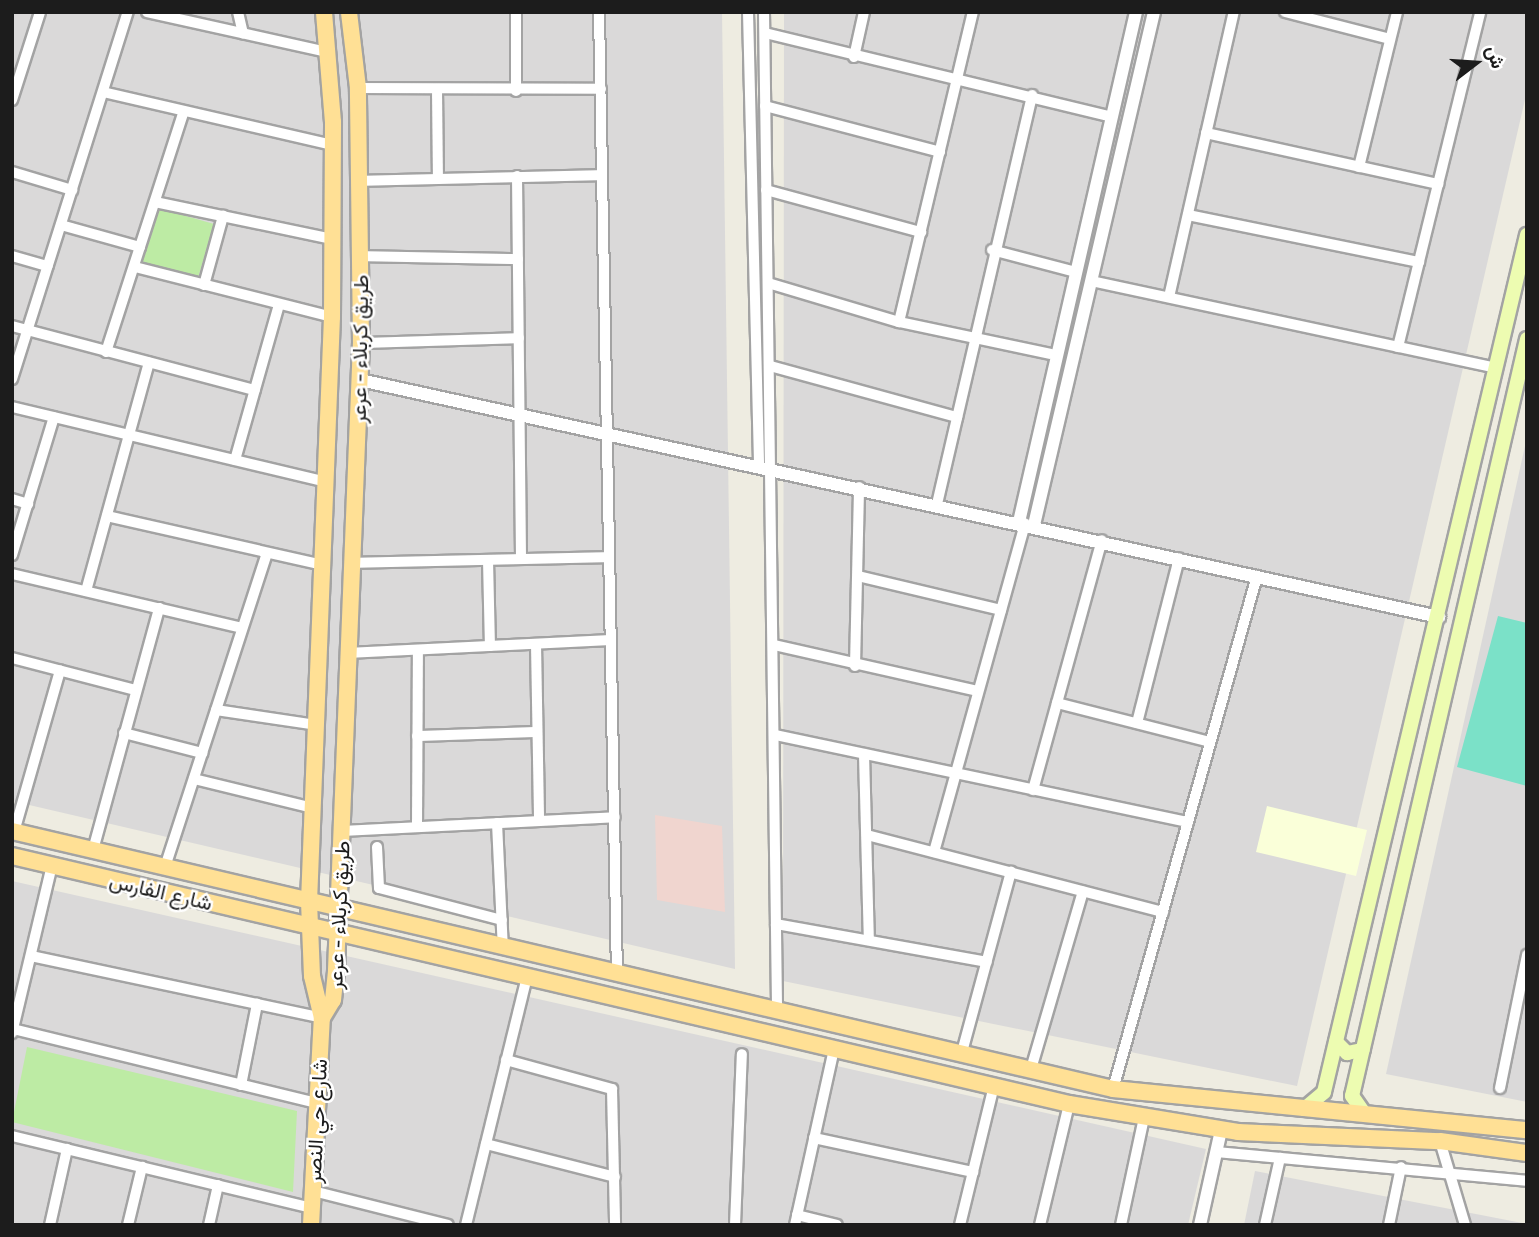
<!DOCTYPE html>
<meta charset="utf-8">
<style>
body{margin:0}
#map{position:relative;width:1539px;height:1237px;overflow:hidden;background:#eeece1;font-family:"Golos Text",Vazirmatn,sans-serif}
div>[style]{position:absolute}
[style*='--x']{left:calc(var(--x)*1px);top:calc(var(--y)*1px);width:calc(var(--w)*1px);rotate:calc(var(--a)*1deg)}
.residential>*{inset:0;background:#dad9d9}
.commercial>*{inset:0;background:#f0d5cf}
.education>*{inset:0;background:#faffd9}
.grass>*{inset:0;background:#bdeba4}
.pitch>*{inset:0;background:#7be1c8}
.roads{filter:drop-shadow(2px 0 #a3a3a3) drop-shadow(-2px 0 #a3a3a3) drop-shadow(0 2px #a3a3a3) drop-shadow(0 -2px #a3a3a3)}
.minor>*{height:10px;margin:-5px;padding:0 5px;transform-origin:5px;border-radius:5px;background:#fff}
.tertiary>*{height:12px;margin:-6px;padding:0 6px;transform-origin:6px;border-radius:6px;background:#fff}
.secondary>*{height:14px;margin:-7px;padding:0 7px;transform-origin:7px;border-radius:7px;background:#edfcb1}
.primary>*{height:16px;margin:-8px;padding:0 8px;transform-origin:8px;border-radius:8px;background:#ffe095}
span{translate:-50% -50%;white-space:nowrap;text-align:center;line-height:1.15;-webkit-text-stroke:5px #fff;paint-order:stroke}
.street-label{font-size:21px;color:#1c1c1c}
.frame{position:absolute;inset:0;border:14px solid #1c1c1c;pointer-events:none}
.north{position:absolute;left:1441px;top:28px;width:70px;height:70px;-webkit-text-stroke:5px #fff;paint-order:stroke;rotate:73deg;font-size:19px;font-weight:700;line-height:28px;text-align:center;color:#1c1c1c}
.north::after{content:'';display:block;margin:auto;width:24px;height:32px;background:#1c1c1c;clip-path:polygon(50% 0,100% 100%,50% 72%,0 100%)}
</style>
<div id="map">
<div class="residential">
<i style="clip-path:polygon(12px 12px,722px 12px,735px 969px,12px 801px)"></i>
<i style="clip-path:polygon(784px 12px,1527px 12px,1527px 91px,1297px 1086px,783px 981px)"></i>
<i style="clip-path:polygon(1527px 437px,1527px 1102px,1386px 1074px)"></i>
<i style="clip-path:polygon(12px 881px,1206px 1149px,1188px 1225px,12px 1225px)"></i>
<i style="clip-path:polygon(1255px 1171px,1527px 1224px,1527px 1225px,1244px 1225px)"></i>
</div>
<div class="commercial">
<i style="clip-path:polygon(655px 815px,722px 826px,725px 912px,657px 900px)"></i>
</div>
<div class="education">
<i style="clip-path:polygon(1267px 806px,1367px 830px,1356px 876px,1256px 852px)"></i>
</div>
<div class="grass">
<i style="clip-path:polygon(158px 208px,214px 224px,198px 278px,141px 264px)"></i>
<i style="clip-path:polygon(27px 1047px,297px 1111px,293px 1192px,12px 1122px)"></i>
</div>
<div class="pitch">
<i style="clip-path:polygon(1498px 616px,1527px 623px,1527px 786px,1457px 767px)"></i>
</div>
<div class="roads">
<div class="minor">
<i style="--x:147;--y:12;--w:185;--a:12.5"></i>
<i style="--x:238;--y:12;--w:22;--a:77"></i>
<i style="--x:516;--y:12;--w:79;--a:90"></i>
<i style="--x:599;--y:12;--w:963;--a:88.93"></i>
<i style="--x:748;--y:12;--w:454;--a:88.6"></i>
<i style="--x:764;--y:12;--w:999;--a:89.25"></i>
<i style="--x:1285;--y:12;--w:108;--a:14.4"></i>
<i style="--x:765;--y:33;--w:357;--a:13.6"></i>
<i style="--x:854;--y:57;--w:46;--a:-77.5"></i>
<i style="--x:358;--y:88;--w:243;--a:0.2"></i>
<i style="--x:437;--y:89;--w:90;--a:89.4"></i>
<i style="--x:103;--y:92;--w:235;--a:13"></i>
<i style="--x:12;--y:100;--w:92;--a:-72.3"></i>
<i style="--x:765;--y:106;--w:181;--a:14.7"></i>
<i style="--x:1206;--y:133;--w:238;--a:12.4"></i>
<i style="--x:1359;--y:167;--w:160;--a:-76.2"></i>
<i style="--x:12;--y:172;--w:63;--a:16.7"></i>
<i style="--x:517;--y:176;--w:383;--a:89.4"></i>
<i style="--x:359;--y:181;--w:243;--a:-1.4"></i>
<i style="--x:766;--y:190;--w:161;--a:15.2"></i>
<i style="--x:155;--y:202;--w:181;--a:11.8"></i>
<i style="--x:1188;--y:215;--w:236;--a:11.5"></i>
<i style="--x:61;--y:225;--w:82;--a:15.6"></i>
<i style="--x:992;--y:250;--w:87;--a:14.7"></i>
<i style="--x:12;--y:256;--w:37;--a:16"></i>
<i style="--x:360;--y:256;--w:158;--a:1.1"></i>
<i style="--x:135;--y:267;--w:203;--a:14.2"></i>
<i style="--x:1091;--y:281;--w:414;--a:12.1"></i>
<i style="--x:768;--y:283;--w:137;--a:16.6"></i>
<i style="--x:899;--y:322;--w:155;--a:11.9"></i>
<i style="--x:204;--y:285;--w:72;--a:-74.6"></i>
<i style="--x:1169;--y:297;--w:292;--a:-77.2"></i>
<i style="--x:899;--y:322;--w:319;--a:-76.6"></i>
<i style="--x:12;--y:326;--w:251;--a:14.8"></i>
<i style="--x:361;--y:343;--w:158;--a:-1.8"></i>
<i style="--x:1398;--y:347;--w:345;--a:-76.2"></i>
<i style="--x:106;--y:352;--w:253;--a:-72.1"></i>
<i style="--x:770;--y:366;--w:194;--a:15.3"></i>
<i style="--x:12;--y:379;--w:385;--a:-72.5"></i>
<i style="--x:12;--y:407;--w:323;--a:13.4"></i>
<i style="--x:235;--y:460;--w:161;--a:-74.2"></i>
<i style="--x:12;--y:499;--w:17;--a:17"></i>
<i style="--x:937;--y:504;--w:420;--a:-76.9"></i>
<i style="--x:107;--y:516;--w:221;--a:12.8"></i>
<i style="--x:12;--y:555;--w:144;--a:-73.1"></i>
<i style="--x:488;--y:560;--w:86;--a:88.7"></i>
<i style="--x:351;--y:563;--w:258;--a:-1.3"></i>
<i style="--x:12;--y:574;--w:236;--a:13.2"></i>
<i style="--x:858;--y:576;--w:147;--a:13.4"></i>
<i style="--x:86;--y:591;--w:237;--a:-74.6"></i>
<i style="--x:536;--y:644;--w:177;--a:89"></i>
<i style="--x:774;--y:645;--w:209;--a:12.7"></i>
<i style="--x:347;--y:653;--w:264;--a:-2.8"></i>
<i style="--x:12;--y:658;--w:128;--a:14.5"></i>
<i style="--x:855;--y:666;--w:179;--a:-88.7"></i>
<i style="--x:1057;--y:703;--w:158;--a:14.3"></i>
<i style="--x:216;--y:710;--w:101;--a:8.5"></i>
<i style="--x:1137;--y:723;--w:170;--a:-75.7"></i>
<i style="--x:124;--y:733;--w:81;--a:14.4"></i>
<i style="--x:775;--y:735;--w:422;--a:11.9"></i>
<i style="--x:417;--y:736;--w:120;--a:-1.9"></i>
<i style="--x:864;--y:754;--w:186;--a:88.5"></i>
<i style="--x:194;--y:779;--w:122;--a:13.7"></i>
<i style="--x:1033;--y:790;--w:259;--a:-74.6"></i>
<i style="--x:497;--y:823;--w:125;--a:87.3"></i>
<i style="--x:417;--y:827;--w:177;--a:-89.7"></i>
<i style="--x:342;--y:831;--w:273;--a:-2.9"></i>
<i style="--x:14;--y:832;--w:168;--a:-74.1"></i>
<i style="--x:867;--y:835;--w:306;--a:14.6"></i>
<i style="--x:377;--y:847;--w:41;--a:87.2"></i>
<i style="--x:379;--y:888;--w:127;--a:14.6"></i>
<i style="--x:93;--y:850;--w:251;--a:-74.7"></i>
<i style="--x:934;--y:852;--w:341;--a:-74.5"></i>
<i style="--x:165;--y:867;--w:330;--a:-72"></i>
<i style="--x:776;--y:924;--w:214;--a:10.2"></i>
<i style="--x:31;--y:956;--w:298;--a:12"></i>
<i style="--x:13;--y:1029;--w:313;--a:13.7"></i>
<i style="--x:12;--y:1033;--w:173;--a:-76.6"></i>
<i style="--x:962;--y:1052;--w:187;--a:-74.8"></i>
<i style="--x:506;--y:1060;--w:110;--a:15.3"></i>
<i style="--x:612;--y:1089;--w:136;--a:88.7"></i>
<i style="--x:1031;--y:1069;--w:185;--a:-73.7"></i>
<i style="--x:241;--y:1085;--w:83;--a:-78.8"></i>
<i style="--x:1500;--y:1088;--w:136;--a:-78.5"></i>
<i style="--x:1113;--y:1089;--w:533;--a:-74.32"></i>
<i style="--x:12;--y:1136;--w:309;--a:13.5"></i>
<i style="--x:814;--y:1138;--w:163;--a:12.1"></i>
<i style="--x:1440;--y:1141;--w:88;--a:73.4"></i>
<i style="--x:486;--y:1144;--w:133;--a:14.3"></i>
<i style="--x:1216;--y:1152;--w:312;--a:5.3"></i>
<i style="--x:313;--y:1191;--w:139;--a:14.1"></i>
<i style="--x:797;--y:1215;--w:41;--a:14"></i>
<i style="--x:50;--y:1225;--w:78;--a:-77.4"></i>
<i style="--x:128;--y:1225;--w:60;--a:-76.4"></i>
<i style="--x:209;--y:1225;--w:41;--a:-77.3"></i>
<i style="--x:466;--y:1225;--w:255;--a:-76.2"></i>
<i style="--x:735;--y:1225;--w:171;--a:-87.7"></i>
<i style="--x:795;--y:1225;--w:180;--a:-77.5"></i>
<i style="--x:960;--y:1225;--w:143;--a:-76.3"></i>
<i style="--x:1040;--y:1225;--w:124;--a:-76.5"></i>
<i style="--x:1121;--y:1225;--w:109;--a:-77.9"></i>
<i style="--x:1265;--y:1225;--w:69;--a:-77.4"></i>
<i style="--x:1389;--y:1225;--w:59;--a:-78.3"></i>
</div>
<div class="tertiary">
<i style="--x:360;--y:380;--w:1105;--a:12.39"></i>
<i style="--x:1019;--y:522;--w:523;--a:-77.08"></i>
<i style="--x:1034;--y:525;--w:527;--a:-76.83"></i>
<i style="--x:1200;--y:1225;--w:97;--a:-77.5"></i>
</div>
<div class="secondary">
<i style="--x:1336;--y:1042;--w:16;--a:45"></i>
<i style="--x:1347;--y:1053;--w:16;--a:-11"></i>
<i style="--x:1304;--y:1109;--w:26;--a:-40"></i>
<i style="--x:1324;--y:1092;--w:881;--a:-76.67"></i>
<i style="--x:1364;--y:1113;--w:21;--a:-125"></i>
<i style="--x:1352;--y:1096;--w:777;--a:-76.98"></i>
</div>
<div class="primary">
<i style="--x:12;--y:831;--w:1131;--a:13.19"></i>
<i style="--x:1113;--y:1089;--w:416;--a:5.7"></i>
<i style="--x:12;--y:856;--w:1086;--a:13.2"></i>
<i style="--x:1069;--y:1104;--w:171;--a:9.4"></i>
<i style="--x:1238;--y:1132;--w:202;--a:2.6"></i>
<i style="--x:1440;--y:1141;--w:88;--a:7.9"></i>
<i style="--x:322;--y:1018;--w:21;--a:-59"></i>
<i style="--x:333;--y:1000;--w:30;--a:-84"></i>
<i style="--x:336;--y:970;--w:627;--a:-87.72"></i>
<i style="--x:361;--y:343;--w:255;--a:-90.7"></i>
<i style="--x:358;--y:88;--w:77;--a:-96.8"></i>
<i style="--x:311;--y:1225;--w:207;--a:-87"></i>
<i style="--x:322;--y:1018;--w:43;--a:-103.4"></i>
<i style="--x:312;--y:976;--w:74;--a:-92.3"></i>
<i style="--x:309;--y:902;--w:585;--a:-87.75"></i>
<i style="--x:332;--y:317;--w:195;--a:-89.7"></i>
<i style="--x:333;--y:122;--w:110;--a:-94.7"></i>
</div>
</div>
<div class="street-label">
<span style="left:359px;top:349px;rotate:-89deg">طريق كربلاء - عرعر</span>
<span style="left:161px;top:891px;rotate:13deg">شارع الفارس</span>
<span style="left:338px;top:915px;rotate:-87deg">طريق كربلاء - عرعر</span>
<span style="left:316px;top:1121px;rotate:-87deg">شارع حي النصر</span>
</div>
<div class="frame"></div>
<div class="north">ش</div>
</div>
